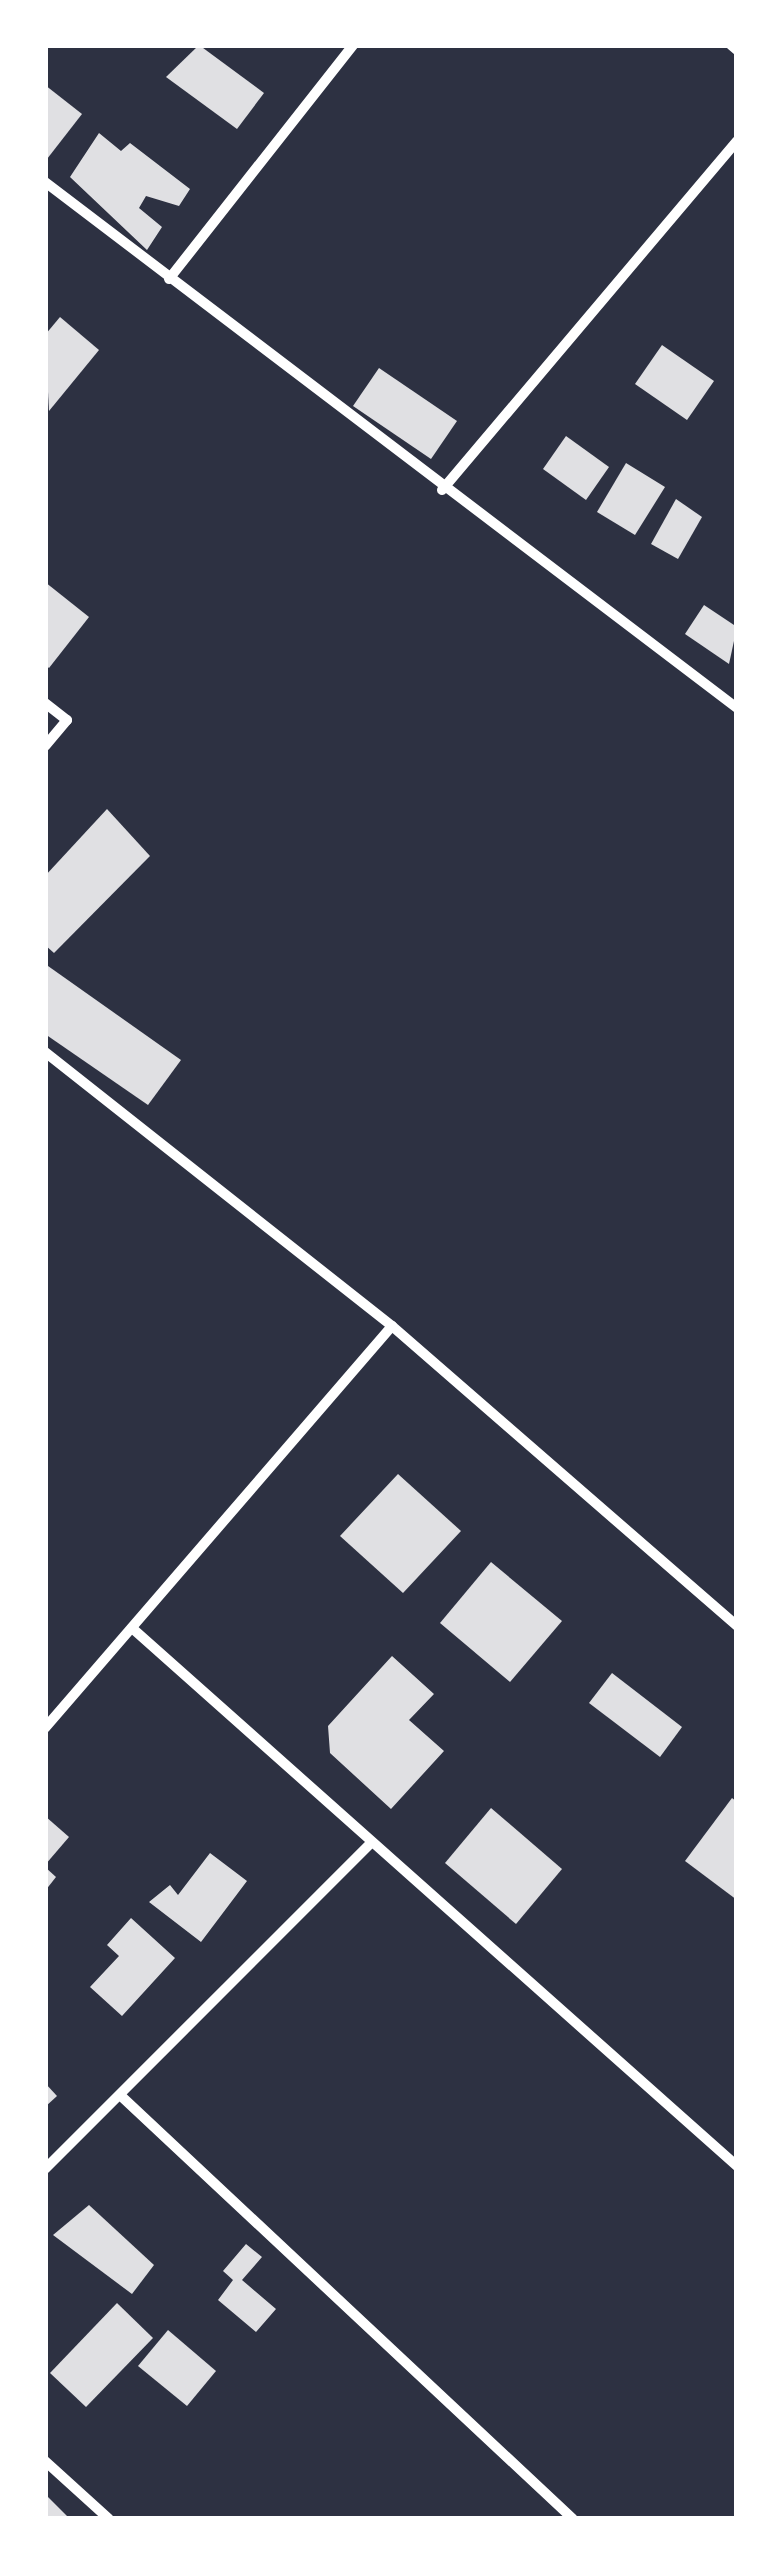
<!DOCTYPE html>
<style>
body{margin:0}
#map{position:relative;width:782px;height:2564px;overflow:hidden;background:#2d3142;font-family:"DM Sans",sans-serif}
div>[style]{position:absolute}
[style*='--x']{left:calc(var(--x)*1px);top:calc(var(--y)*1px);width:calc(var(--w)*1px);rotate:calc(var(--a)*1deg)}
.building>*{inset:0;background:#e0e0e3}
.minor>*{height:10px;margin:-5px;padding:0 5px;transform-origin:5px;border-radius:5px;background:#fff}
span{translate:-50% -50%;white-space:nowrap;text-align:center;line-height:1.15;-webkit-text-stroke:10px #fff;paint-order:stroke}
.frame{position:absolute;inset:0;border:48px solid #fff;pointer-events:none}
</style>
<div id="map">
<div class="building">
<i style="clip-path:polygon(199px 45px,264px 93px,237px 129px,166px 77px)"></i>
<i style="clip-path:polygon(45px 85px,82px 114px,47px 159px,45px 158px)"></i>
<i style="clip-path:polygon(99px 133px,121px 151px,130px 143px,190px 189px,179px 206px,146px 196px,139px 208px,162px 227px,147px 250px,70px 177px)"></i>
<i style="clip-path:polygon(60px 317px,99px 350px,49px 411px,45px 335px)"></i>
<i style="clip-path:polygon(662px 345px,714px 381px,687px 420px,635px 384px)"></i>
<i style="clip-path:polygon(379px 368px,457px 421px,431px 459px,353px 406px)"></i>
<i style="clip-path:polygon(566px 436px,609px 467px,586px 500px,543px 469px)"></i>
<i style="clip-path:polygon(626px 463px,665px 487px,635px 535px,597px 512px)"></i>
<i style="clip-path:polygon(676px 499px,702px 517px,678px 559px,651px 544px)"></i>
<i style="clip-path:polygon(45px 582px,89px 617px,49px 668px,45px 665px)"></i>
<i style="clip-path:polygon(704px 605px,737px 627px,729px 664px,685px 634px)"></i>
<i style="clip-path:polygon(107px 809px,150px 856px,54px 953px,45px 945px,45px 876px)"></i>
<i style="clip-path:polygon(48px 966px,181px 1060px,148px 1105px,45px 1034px)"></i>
<i style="clip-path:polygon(398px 1474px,461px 1531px,403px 1593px,340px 1536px)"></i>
<i style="clip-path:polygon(491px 1562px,562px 1621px,510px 1682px,440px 1623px)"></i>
<i style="clip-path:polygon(392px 1656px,434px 1694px,409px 1720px,444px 1751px,391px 1809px,330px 1753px,328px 1726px)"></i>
<i style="clip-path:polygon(612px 1673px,682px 1727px,660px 1757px,589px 1703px)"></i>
<i style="clip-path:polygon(732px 1798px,737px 1802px,737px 1900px,685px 1861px)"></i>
<i style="clip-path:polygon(491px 1808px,562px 1869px,516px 1924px,445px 1863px)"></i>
<i style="clip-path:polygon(45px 1816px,69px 1837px,45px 1865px)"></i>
<i style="clip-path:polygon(210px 1853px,247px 1881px,201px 1942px,149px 1902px,170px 1885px,178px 1895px)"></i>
<i style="clip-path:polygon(45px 1867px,56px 1877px,45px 1891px)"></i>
<i style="clip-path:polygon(131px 1918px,175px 1958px,122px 2016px,90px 1987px,119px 1956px,107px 1945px)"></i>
<i style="clip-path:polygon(45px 2083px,57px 2096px,45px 2107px)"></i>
<i style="clip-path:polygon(89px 2205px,154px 2265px,132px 2294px,53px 2235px)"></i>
<i style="clip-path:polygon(246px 2244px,262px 2257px,242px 2280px,276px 2309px,256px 2332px,218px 2300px,233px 2280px,223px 2271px)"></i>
<i style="clip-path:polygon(117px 2303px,153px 2338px,86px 2407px,50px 2373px)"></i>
<i style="clip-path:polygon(168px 2330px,216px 2371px,187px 2406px,138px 2366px)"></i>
<i style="clip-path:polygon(45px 2494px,67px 2516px,65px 2519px,45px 2519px)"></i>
</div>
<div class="minor">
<i style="--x:731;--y:45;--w:8;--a:40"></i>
<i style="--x:45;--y:182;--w:869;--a:37.24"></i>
<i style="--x:169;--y:279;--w:298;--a:-51.8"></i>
<i style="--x:442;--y:490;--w:457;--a:-49.8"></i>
<i style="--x:45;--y:703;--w:28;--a:38"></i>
<i style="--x:67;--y:720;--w:34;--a:130"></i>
<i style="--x:45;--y:1052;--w:442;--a:38.3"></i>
<i style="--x:392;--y:1326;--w:457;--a:41"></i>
<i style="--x:132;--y:1628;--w:810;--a:41.65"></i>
<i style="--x:45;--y:1728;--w:531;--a:-49.2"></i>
<i style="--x:120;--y:2095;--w:620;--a:43.11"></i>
<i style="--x:45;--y:2169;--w:462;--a:-45"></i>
<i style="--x:45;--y:2461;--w:86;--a:42.2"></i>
</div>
<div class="frame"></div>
</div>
